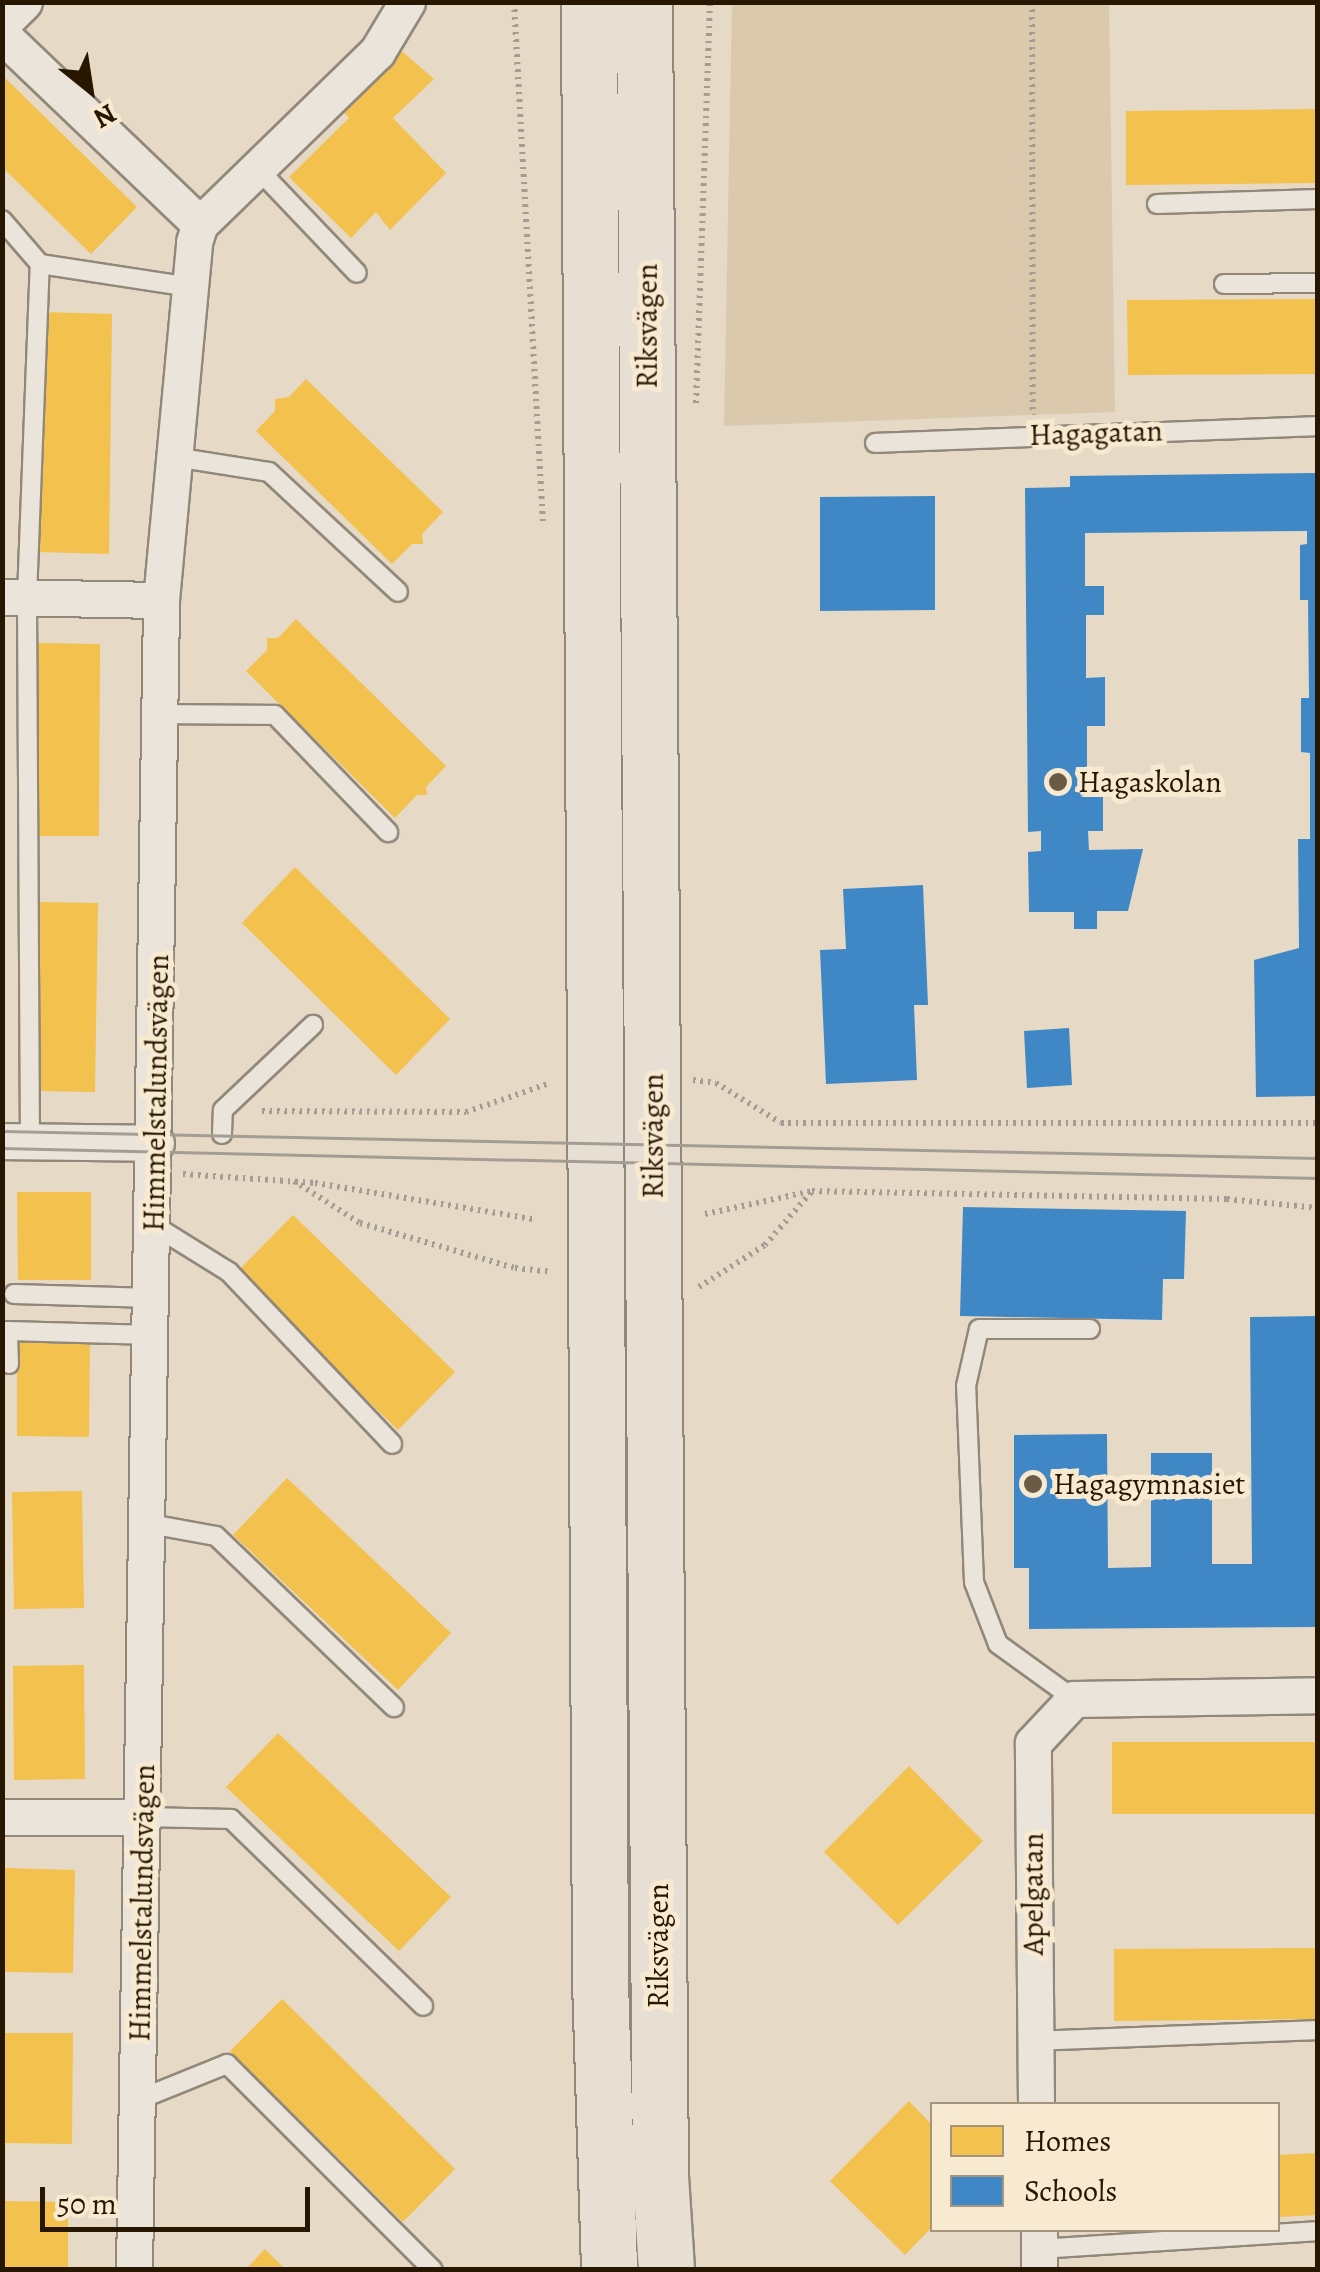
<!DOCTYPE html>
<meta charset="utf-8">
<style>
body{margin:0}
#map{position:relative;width:1320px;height:2272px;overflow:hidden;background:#e6dac6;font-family:Alegreya,serif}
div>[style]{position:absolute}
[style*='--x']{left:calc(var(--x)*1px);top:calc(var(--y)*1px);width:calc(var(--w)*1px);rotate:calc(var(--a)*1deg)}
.green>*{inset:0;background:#dac9ad}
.homes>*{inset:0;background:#f2c14e}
.schools>*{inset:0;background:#3f88c5}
.path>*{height:6px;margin-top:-3px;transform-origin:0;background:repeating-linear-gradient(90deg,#a39d93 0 2.5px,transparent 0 7.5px)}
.roads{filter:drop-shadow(2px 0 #91887a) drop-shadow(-2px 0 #91887a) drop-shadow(0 2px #91887a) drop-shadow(0 -2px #91887a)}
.service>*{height:18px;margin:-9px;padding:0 9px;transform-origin:9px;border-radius:9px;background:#eae4da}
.minor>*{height:35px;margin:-17.5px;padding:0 17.5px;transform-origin:17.5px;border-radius:17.5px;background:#eae4da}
.trunk>*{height:55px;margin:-27.5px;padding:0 27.5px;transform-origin:27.5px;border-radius:27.5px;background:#e7dfd4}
.tram>*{height:2.5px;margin:-1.25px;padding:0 1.25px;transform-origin:1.25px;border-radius:1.25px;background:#a39d93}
.dots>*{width:28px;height:28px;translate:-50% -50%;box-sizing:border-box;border:5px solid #f8e9d1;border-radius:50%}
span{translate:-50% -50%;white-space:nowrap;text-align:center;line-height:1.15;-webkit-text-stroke:10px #f8e9d1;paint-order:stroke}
.street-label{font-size:30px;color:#271600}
.poi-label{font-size:30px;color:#271600}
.left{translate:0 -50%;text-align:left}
.frame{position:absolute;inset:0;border:5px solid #271600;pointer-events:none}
.legend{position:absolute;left:930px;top:2102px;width:350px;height:130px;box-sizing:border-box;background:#f8e9d1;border:2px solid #a4957d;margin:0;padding:12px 18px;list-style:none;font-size:30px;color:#271600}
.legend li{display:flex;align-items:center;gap:20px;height:50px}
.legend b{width:50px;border:2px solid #a4957d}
.north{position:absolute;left:40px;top:40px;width:100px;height:100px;-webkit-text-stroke:8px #f8e9d1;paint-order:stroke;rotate:150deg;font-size:28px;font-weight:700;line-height:40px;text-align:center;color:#271600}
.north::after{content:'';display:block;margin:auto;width:35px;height:45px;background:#271600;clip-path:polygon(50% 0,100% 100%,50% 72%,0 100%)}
.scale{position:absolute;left:40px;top:2187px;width:270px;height:45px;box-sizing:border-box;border:5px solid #271600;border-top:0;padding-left:12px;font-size:30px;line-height:35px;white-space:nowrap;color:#271600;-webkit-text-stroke:8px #f8e9d1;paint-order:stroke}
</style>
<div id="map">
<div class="green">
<i style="clip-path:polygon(732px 3px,1109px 3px,1115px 412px,724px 426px)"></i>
<i style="clip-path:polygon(619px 1174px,631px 1174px,645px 2270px,629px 2269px)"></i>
</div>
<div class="homes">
<i style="clip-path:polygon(397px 47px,434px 79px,393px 118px,446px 173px,390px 230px,376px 212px,351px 238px,289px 177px,349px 118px,337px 105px)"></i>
<i style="clip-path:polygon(2px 75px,137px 207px,91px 254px,2px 167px)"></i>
<i style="clip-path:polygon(1318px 109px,1318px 183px,1126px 185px,1126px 111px)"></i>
<i style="clip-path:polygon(1318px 299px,1318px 374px,1128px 375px,1127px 300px)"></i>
<i style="clip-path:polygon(42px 312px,112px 314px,109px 554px,37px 552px)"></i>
<i style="clip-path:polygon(306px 379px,443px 512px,422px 534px,423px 544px,412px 544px,392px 564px,256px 431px,275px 411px,275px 399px,289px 397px)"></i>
<i style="clip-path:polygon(296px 619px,446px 766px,426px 787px,427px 795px,417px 795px,395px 818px,246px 671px,267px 650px,267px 638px,278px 638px)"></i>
<i style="clip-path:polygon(37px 643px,100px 644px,99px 836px,38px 836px)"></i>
<i style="clip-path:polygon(295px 867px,450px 1019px,396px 1075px,242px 923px)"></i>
<i style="clip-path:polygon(38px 902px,98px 903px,95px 1092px,35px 1091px)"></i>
<i style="clip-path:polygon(17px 1192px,91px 1192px,91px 1280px,18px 1280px)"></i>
<i style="clip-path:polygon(293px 1215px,455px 1372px,398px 1430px,236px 1273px)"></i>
<i style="clip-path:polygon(17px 1339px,90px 1340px,89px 1437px,17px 1436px)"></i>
<i style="clip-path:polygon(287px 1478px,451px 1633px,398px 1690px,233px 1535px)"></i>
<i style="clip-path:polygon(82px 1491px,84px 1608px,14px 1609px,12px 1492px)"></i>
<i style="clip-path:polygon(84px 1665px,85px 1779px,14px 1780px,13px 1666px)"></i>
<i style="clip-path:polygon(278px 1733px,451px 1897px,399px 1951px,226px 1787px)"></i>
<i style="clip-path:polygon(1112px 1742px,1318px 1742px,1318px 1814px,1112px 1814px)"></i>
<i style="clip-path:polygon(909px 1766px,983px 1841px,898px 1925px,824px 1852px)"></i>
<i style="clip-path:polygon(4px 1868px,75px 1870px,73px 1973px,2px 1972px)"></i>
<i style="clip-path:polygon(1318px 1948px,1318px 2019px,1114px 2021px,1114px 1949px)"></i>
<i style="clip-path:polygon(282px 1999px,455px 2169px,403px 2222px,230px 2051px)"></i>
<i style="clip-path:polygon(2px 2033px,73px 2033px,72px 2144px,2px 2143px)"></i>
<i style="clip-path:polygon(909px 2101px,932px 2125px,932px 2227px,905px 2255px,830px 2181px)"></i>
<i style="clip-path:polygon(1318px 2153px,1318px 2215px,1278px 2217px,1278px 2155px)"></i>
<i style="clip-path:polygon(2px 2201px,68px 2202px,68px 2270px,2px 2270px)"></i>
<i style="clip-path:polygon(265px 2249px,286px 2270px,245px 2270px)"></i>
</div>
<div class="schools">
<i style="clip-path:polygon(1318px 473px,1318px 1096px,1256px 1097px,1254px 960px,1299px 948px,1298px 839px,1310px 839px,1310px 753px,1301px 752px,1301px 698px,1309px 698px,1308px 600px,1300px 600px,1300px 545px,1307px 544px,1307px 531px,1085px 533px,1085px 586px,1104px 586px,1104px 615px,1086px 615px,1086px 678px,1105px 677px,1105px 726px,1087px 726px,1087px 793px,1103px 793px,1103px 831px,1088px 831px,1089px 850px,1143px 849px,1128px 911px,1097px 911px,1097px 929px,1074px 929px,1074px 912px,1029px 912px,1028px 852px,1041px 851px,1041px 831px,1028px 832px,1025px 488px,1070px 487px,1070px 476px)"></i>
<i style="clip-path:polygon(935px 496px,935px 610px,820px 611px,820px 497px)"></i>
<i style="clip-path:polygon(923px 885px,928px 1005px,914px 1005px,917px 1080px,826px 1084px,820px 950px,846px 949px,843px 889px)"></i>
<i style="clip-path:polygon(1069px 1028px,1072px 1085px,1027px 1088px,1024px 1031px)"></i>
<i style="clip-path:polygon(963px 1207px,1186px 1211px,1184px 1279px,1163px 1279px,1162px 1320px,960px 1316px)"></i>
<i style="clip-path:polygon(1318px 1316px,1318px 1627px,1029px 1629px,1029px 1568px,1014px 1568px,1014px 1435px,1107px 1434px,1108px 1568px,1151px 1567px,1151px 1453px,1212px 1453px,1212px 1564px,1252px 1564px,1250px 1317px)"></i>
</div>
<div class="path">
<i style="--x:514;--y:2;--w:523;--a:86.82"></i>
<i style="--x:1032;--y:2;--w:413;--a:89.9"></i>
<i style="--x:696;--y:403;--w:401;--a:-88"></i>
<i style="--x:693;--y:1080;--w:23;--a:7"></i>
<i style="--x:716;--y:1083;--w:76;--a:31.6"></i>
<i style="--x:781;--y:1123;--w:537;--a:0"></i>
<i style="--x:262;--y:1111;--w:204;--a:0.3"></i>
<i style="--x:466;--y:1112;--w:89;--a:-19"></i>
<i style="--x:183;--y:1174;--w:132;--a:3.9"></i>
<i style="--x:315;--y:1183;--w:221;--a:9.4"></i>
<i style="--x:294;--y:1181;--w:78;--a:32.5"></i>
<i style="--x:360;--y:1223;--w:161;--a:16.2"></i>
<i style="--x:515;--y:1268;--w:37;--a:6"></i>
<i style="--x:705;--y:1214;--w:109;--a:-12.1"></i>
<i style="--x:812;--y:1191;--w:415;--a:1.1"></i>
<i style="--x:1227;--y:1199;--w:91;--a:5.6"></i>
<i style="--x:699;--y:1287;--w:78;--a:-32.5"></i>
<i style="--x:765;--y:1245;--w:72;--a:-49"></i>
</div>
<div class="roads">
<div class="service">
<i style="--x:256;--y:167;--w:146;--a:46.4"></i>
<i style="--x:1157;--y:204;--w:161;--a:-1.8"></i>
<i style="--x:2;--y:220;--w:58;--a:49.2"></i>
<i style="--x:40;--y:264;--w:152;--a:8.7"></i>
<i style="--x:1224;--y:284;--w:94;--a:-0.6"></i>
<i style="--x:875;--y:443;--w:443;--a:-2.2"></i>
<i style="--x:175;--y:457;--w:95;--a:9.1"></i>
<i style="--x:269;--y:472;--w:176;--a:42.9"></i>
<i style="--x:160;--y:714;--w:115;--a:0.5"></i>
<i style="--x:275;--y:715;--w:163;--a:46"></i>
<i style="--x:222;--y:1134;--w:24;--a:-88"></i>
<i style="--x:223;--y:1110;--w:124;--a:-43.4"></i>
<i style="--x:30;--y:1141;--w:544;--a:-90.32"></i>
<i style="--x:27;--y:597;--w:333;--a:-87.8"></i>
<i style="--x:155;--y:1226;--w:87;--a:31.9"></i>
<i style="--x:229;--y:1272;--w:237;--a:46.5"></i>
<i style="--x:14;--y:1294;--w:139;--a:1.6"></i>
<i style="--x:9;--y:1364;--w:33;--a:-92"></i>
<i style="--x:8;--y:1331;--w:145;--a:1.6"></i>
<i style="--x:150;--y:1524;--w:67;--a:10.3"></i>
<i style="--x:216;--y:1536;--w:247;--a:43.9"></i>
<i style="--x:1074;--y:1699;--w:94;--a:-144.1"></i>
<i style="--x:998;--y:1644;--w:66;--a:-111.2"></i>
<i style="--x:974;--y:1582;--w:196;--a:-92.3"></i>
<i style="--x:966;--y:1386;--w:58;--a:-77.2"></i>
<i style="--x:979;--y:1329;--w:111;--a:0"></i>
<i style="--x:145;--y:1817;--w:86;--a:1.3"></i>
<i style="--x:231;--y:1819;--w:268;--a:44.2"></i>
<i style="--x:1034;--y:2041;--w:284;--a:-2.2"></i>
<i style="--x:138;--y:2100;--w:96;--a:-22"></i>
<i style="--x:227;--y:2064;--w:291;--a:45"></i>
<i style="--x:1040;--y:2249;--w:279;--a:-3.7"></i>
</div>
<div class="minor">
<i style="--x:2;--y:24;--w:31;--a:-45"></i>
<i style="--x:2;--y:35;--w:274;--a:43.7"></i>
<i style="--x:2;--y:597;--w:159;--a:1.1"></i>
<i style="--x:2;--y:1141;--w:154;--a:0.7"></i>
<i style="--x:2;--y:1817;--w:143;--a:0"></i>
<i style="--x:1036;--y:2104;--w:361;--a:-90.5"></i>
<i style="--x:1033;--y:1743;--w:60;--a:-47"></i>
<i style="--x:1074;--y:1699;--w:244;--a:-0.9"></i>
<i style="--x:1039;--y:2230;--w:40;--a:90"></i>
<i style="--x:134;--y:2270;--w:1670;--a:-89.07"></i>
<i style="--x:161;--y:600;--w:360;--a:-84.7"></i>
<i style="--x:194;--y:242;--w:19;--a:-72"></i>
<i style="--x:200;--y:224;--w:247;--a:-44.2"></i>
<i style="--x:377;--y:52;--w:58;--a:-59"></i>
</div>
<div class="trunk">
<i style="--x:589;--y:2;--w:1979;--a:89.68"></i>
<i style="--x:600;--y:1981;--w:289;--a:88.2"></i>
<i style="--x:644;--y:2;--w:2174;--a:89.58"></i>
<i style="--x:660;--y:2176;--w:94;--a:86.3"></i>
</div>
</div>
<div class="tram">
<i style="--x:2;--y:1131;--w:1316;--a:1.18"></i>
<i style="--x:2;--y:1148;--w:1316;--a:1.31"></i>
</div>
<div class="dots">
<i style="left:1058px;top:782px;background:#6a5b45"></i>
<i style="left:1033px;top:1484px;background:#6a5b45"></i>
</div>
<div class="street-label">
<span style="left:647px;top:326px;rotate:-90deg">Riksvägen</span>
<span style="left:1096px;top:433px;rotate:-2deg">Hagagatan</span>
<span style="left:156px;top:1093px;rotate:-89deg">Himmelstalundsvägen</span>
<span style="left:653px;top:1136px;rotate:-90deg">Riksvägen</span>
<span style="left:1033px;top:1894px;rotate:-90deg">Apelgatan</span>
<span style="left:142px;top:1903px;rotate:-89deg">Himmelstalundsvägen</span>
<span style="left:658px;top:1946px;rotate:-90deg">Riksvägen</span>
</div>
<div class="poi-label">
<span class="left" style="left:1078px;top:782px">Hagaskolan</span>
<span class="left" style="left:1053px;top:1484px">Hagagymnasiet</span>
</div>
<div class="frame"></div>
<ul class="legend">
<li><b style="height:28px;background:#f2c14e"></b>Homes</li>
<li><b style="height:28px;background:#3f88c5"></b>Schools</li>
</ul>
<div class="north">N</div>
<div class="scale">50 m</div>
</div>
